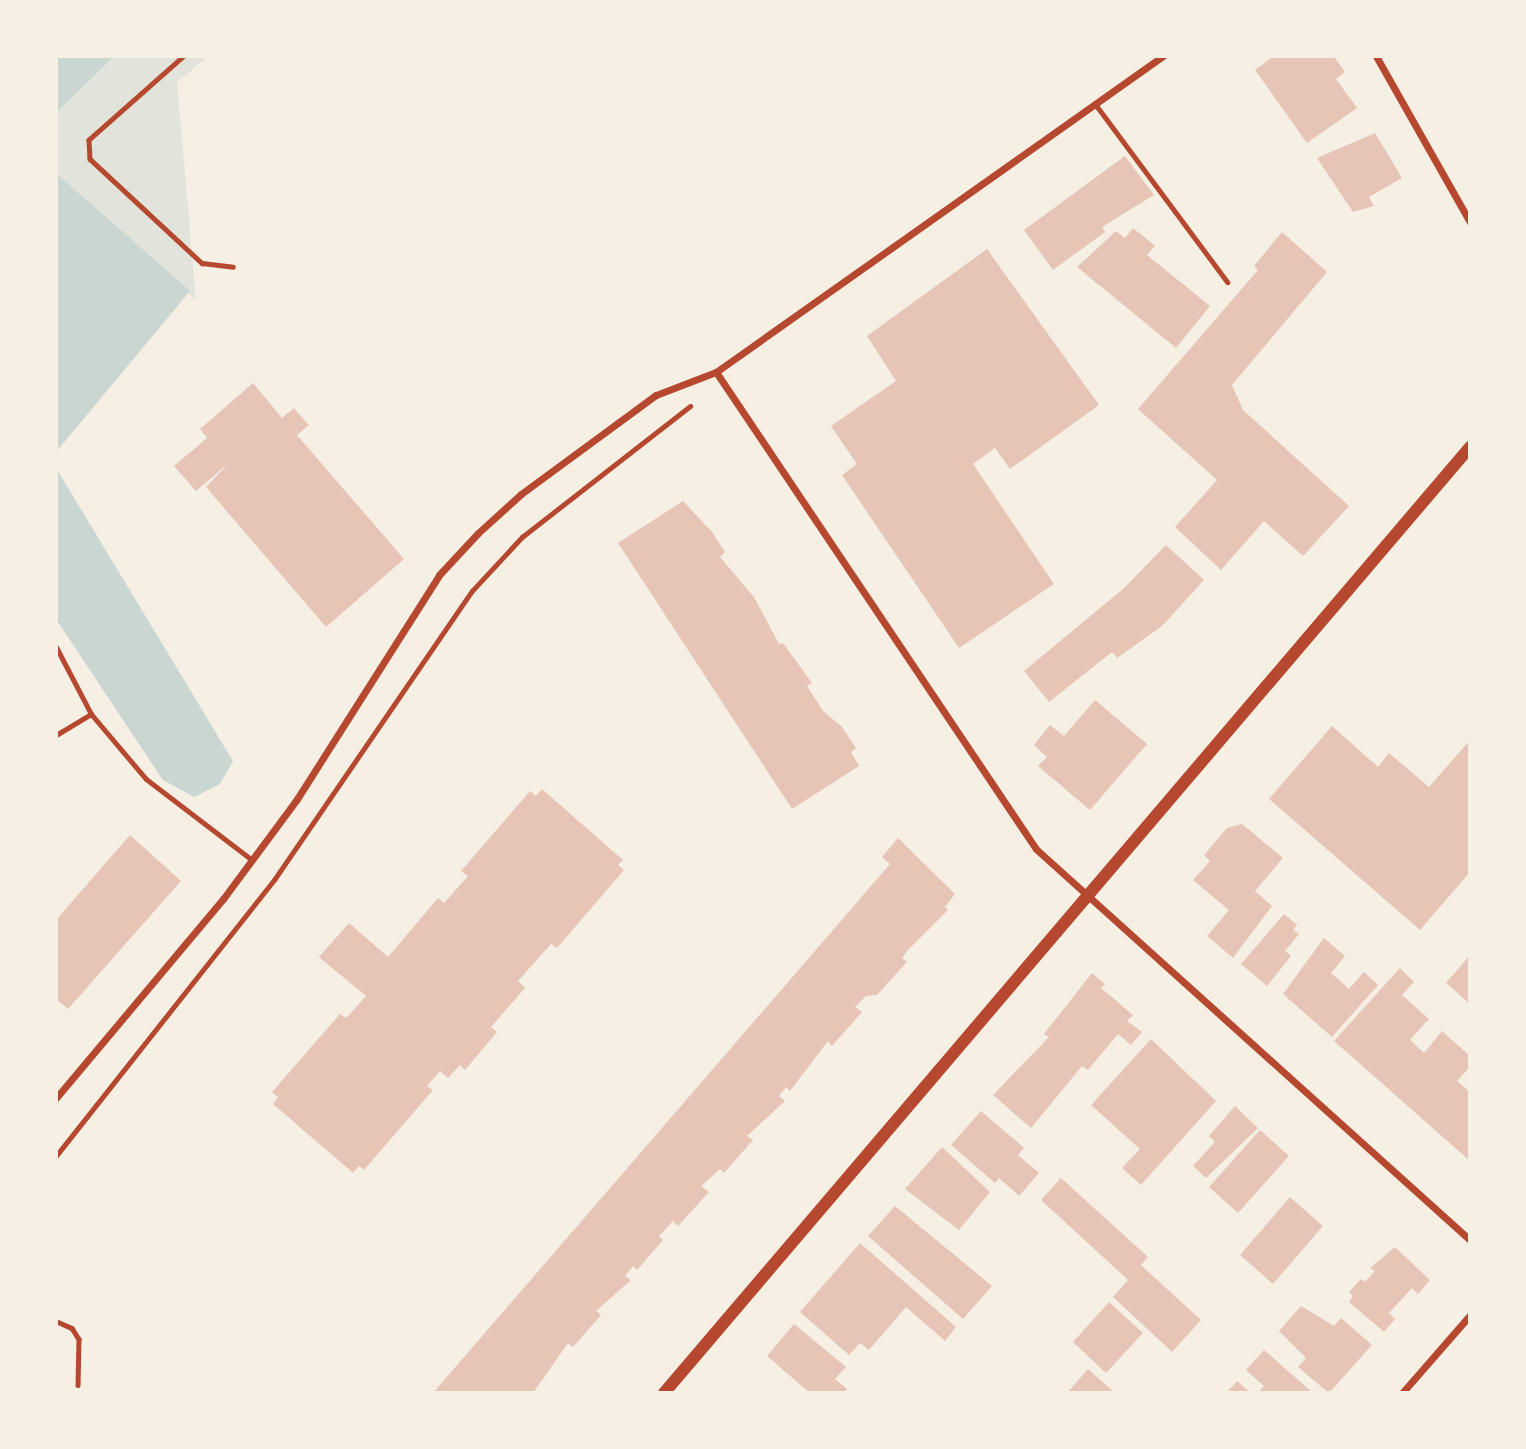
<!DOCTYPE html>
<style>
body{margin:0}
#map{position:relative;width:1526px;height:1449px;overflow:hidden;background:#f6efe4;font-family:Raleway,sans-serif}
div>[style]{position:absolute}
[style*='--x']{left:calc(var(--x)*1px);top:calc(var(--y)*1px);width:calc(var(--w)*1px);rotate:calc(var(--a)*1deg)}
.green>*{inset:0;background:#e2e4dc}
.water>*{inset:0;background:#c9d6d2}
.building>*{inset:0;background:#e6c5b7}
.path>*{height:4.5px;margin:-2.25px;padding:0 2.25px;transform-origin:2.25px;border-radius:2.25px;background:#b5482f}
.service>*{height:5px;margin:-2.5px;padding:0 2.5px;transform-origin:2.5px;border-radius:2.5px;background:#b5482f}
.minor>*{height:7px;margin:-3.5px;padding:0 3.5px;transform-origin:3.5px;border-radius:3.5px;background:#b5482f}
.tertiary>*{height:12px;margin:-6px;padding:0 6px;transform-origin:6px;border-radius:6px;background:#b5482f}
span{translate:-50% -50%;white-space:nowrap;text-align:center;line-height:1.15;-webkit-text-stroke:7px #f6efe4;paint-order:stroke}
.frame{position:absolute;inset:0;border:58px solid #f6efe4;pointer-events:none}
</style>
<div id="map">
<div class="green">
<i style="clip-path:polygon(114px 56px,209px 56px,177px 82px,196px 300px,56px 173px,56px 113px)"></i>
</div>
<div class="water">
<i style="clip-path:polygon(56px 56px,114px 56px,56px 113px)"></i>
<i style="clip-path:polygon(56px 173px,190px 291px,56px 452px)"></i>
<i style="clip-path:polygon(56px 468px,233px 761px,220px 784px,194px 797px,163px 780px,56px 619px)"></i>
</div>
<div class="building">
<i style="clip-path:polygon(1274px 56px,1334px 56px,1345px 72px,1336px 79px,1357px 108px,1307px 143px,1255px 70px)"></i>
<i style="clip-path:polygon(1375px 133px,1402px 178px,1369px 197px,1374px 206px,1353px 212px,1317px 158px)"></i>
<i style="clip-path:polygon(1125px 156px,1154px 195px,1102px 227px,1105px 232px,1053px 270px,1024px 230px)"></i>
<i style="clip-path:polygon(1133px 228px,1155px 246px,1147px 255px,1210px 306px,1176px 348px,1077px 267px,1116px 231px,1125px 238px)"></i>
<i style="clip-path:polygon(1282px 232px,1327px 272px,1232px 385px,1243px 410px,1349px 506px,1303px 556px,1264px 521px,1221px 570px,1175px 527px,1217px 480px,1138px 409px,1258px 270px,1254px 266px)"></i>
<i style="clip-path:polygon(987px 249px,1099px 405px,1010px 469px,995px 448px,973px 464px,1054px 584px,959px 648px,842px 475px,857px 464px,831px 426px,896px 381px,867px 336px)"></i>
<i style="clip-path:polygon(253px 383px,282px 418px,294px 408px,297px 412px,309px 425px,297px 435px,404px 559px,326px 627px,206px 487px,229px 463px,196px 491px,174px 466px,207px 438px,200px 429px)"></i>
<i style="clip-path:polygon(683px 501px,712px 532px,725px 552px,720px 557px,754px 597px,779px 644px,783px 643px,812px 683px,807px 686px,823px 711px,842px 727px,856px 748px,851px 752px,859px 766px,792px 809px,618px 543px)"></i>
<i style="clip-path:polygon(1166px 545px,1204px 580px,1162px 626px,1117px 658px,1112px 652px,1049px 702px,1024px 671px,1123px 589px)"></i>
<i style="clip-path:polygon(1095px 700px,1147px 744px,1090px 810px,1038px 766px,1047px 757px,1034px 745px,1050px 725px,1064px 736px)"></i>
<i style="clip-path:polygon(1332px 726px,1378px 767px,1389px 753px,1429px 787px,1470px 740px,1470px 872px,1420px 930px,1269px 799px)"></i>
<i style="clip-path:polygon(542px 789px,623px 860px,618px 865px,624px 870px,557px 948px,551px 944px,518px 981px,525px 988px,491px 1027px,497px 1032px,465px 1070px,460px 1065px,448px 1078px,440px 1071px,427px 1086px,433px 1090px,364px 1170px,359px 1166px,353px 1173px,273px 1104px,278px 1097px,272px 1092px,340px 1014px,346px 1018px,366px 996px,319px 957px,349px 923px,388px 957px,438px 898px,444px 903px,468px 876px,461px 871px,530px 791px,536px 796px)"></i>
<i style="clip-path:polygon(1242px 824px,1283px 858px,1255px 891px,1272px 906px,1233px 958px,1207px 936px,1229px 910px,1193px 880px,1210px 861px,1204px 855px,1227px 828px)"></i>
<i style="clip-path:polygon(130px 835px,181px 881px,68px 1009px,56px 999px,56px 920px)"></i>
<i style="clip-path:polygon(898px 838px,955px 894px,945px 907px,948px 910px,907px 951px,902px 958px,907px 962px,877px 995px,866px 996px,855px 1007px,862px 1012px,832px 1046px,828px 1041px,790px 1091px,786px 1087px,779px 1096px,785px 1101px,747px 1136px,753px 1140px,724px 1173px,720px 1169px,701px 1186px,709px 1192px,678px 1226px,673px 1221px,659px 1236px,663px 1240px,637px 1270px,633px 1266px,625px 1276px,631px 1280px,596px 1311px,601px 1315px,573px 1347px,568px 1343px,533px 1393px,433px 1393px,890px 864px,882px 857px)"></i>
<i style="clip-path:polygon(1284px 914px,1297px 925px,1293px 930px,1299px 934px,1285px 951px,1291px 956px,1267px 986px,1241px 964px)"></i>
<i style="clip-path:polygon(1324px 938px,1345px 956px,1331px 973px,1349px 989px,1364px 972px,1378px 985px,1332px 1037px,1283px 994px)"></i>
<i style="clip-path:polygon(1470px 955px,1470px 1004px,1446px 983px)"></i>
<i style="clip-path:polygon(1400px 968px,1414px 982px,1402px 995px,1429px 1019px,1410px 1040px,1424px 1053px,1442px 1031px,1470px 1056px,1470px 1067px,1457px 1081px,1470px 1092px,1470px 1161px,1334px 1041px)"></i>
<i style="clip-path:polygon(1092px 973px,1105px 984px,1101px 988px,1133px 1015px,1127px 1021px,1142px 1032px,1131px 1045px,1118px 1034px,1088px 1070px,1082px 1066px,1031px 1128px,993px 1095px,1049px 1037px,1044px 1034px)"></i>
<i style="clip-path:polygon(1151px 1039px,1216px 1101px,1141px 1185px,1122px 1168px,1140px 1149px,1091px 1105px)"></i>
<i style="clip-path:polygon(1235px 1106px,1258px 1128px,1206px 1178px,1193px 1166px,1215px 1142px,1209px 1136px)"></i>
<i style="clip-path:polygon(981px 1111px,1024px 1148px,1018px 1155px,1039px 1173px,1019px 1196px,999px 1178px,995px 1183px,951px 1145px)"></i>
<i style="clip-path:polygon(1260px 1130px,1289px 1156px,1238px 1213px,1209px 1187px)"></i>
<i style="clip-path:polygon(942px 1147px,990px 1192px,959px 1230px,905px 1189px)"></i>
<i style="clip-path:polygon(1061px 1178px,1148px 1257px,1141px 1265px,1201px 1320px,1172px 1352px,1113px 1297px,1128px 1280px,1041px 1200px)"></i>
<i style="clip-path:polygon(1290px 1197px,1323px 1226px,1273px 1284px,1240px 1255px)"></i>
<i style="clip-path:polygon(895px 1206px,992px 1286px,963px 1319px,868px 1236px)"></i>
<i style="clip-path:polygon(860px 1243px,956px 1327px,945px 1341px,906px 1307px,869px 1350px,860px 1343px,849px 1355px,800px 1312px)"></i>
<i style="clip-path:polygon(1395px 1247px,1430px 1280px,1418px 1294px,1412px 1288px,1389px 1313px,1395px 1319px,1384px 1332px,1349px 1302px,1353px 1296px,1349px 1292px,1361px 1279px,1365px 1282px,1375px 1271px,1370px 1268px)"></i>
<i style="clip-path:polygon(1109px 1302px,1143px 1333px,1106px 1373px,1073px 1342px)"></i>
<i style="clip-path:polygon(1301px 1306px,1334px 1326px,1341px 1318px,1372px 1345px,1329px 1393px,1298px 1367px,1306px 1358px,1279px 1331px)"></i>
<i style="clip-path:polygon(794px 1324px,846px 1367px,835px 1379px,847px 1389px,844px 1393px,810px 1393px,767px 1356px)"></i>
<i style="clip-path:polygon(1264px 1350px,1313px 1393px,1258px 1393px,1264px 1386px,1246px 1370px)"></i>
<i style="clip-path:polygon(1088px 1369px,1115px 1393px,1067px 1393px)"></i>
<i style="clip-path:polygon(1237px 1381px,1251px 1393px,1226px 1393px)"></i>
</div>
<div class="path">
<i style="--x:184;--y:56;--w:127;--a:138.5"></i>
<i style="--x:89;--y:140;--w:19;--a:87"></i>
<i style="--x:90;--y:159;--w:153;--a:42.9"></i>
<i style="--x:202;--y:263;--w:31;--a:7"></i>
<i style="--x:56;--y:1156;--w:352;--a:-51.7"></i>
<i style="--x:274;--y:880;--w:350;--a:-55.6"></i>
<i style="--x:472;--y:591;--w:74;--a:-47.2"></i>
<i style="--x:522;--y:537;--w:213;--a:-37.9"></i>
<i style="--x:56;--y:1321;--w:17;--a:24"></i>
<i style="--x:72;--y:1328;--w:13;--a:58"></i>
<i style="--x:79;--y:1339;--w:46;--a:91.2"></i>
</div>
<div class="service">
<i style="--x:1095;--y:104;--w:222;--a:53.4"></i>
<i style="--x:56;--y:647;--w:76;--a:62.4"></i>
<i style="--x:91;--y:714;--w:85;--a:49.8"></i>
<i style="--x:146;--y:779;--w:133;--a:37.4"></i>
<i style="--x:56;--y:735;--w:41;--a:-31"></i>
</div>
<div class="minor">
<i style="--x:1376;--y:56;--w:191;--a:60.5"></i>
<i style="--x:716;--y:372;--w:574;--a:56.14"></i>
<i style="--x:1036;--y:849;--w:584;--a:42.02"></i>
<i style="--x:56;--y:1098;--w:260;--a:-50"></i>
<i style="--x:223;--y:899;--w:124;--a:-53.5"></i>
<i style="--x:297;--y:799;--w:265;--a:-57.6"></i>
<i style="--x:439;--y:575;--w:57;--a:-47.1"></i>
<i style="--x:478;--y:533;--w:58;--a:-42.2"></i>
<i style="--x:521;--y:494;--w:167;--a:-36.3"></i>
<i style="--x:656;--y:395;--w:64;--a:-21"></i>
<i style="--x:716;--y:372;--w:547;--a:-35.26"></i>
<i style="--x:1402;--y:1393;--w:103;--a:-48.9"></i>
</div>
<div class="tertiary">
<i style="--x:664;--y:1393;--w:1243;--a:-49.57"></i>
</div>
<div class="frame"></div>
</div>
